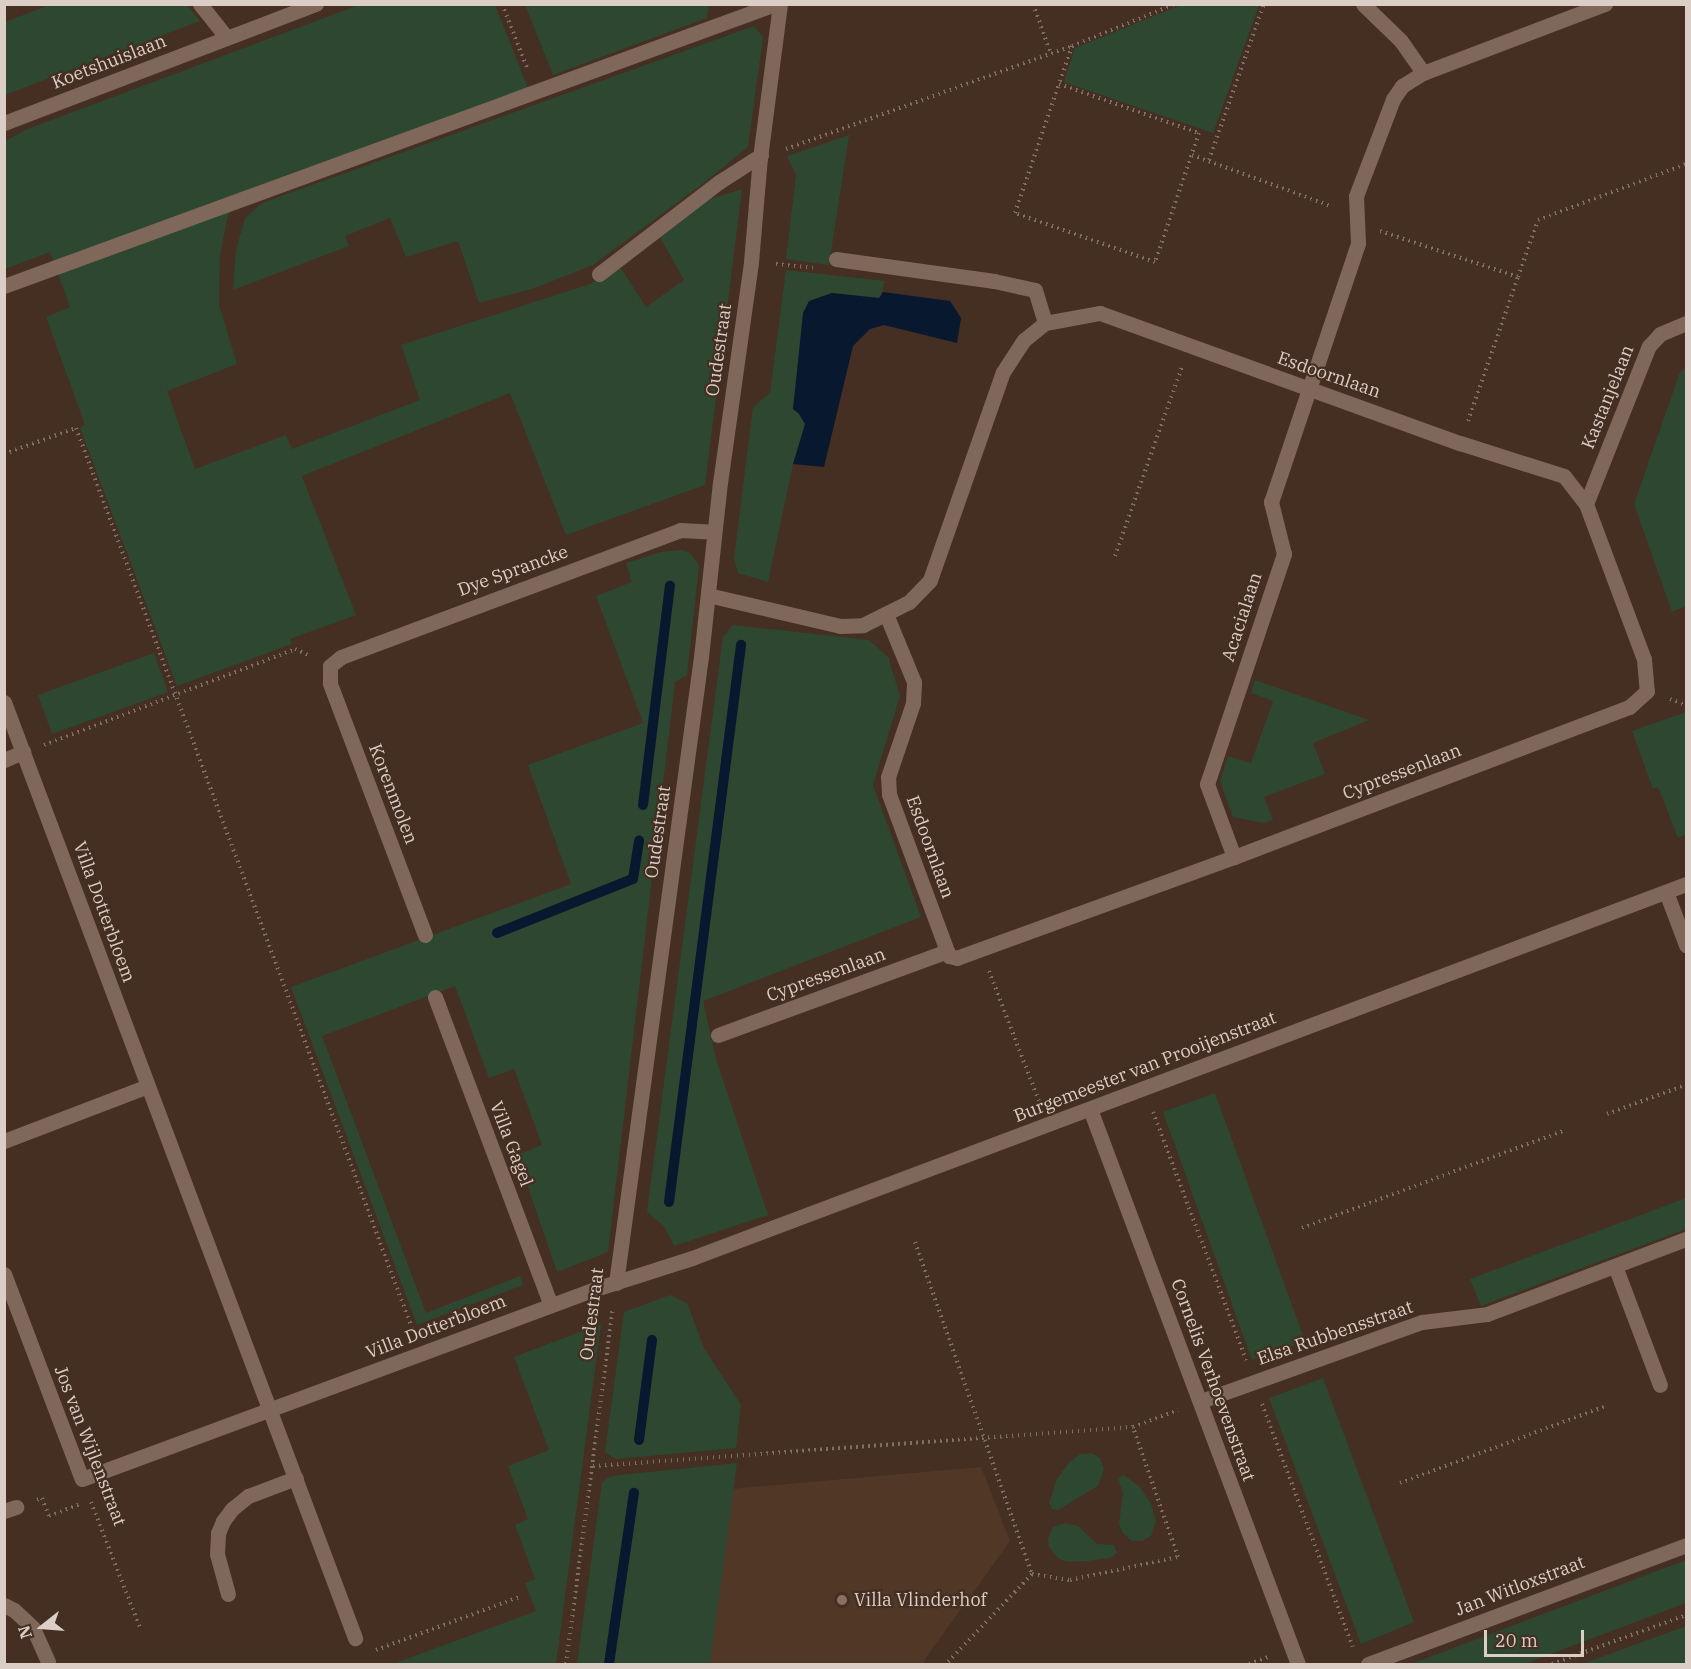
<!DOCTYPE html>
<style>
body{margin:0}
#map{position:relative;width:1691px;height:1669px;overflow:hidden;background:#442f22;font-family:"IBM Plex Serif",serif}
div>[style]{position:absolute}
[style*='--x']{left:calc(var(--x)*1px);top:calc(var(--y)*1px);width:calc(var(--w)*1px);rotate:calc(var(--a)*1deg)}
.built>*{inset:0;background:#513726}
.green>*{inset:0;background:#2e4731}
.water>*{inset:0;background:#08182e}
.stream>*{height:10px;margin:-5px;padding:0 5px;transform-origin:5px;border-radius:5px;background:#08182e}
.path>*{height:4px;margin-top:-2px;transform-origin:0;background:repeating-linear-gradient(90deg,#806e63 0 1.5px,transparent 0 6px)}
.lane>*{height:15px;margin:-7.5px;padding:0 7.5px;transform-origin:7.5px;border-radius:7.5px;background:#7f685a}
.street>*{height:15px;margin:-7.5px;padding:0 7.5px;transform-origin:7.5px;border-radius:7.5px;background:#7f685a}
.dots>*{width:16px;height:16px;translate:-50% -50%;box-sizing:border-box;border:3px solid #442f22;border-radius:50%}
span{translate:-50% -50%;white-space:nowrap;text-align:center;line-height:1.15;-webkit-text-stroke:4.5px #442f22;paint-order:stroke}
.street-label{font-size:18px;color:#dbcec6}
.poi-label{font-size:18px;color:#dbcec6}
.left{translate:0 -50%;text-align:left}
.frame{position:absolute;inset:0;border:6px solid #dbcec6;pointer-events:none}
.north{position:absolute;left:12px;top:1597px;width:60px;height:60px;-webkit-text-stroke:4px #442f22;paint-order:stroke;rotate:253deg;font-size:16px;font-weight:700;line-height:24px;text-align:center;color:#dbcec6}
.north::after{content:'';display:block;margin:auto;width:21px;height:27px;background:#dbcec6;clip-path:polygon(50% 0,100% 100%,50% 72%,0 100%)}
.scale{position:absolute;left:1484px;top:1630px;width:100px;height:27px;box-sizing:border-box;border:3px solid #dbcec6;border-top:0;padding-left:8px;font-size:18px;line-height:21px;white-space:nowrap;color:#dbcec6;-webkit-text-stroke:4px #442f22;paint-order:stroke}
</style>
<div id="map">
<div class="built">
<i style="clip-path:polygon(981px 1467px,1010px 1541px,925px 1659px,924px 1664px,708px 1664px,731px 1489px)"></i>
</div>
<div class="green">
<i style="clip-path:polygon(52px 4px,187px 5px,200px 21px,5px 95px,5px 22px)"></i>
<i style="clip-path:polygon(1184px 4px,1259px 5px,1213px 133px,1064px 82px,1075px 48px)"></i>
<i style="clip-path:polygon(359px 5px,495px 5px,528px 88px,248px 190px,228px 215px,220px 255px,219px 305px,237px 364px,167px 391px,195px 469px,286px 435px,292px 449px,420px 400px,401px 345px,590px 284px,620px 267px,646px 307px,684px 280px,660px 237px,704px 201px,742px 189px,705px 485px,566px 535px,510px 393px,302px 476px,356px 615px,290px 639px,292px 644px,177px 686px,80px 428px,85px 425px,46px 317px,70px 307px,50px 252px,5px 269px,4px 142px,25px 130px)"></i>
<i style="clip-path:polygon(525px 5px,709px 5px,707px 18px,553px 75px)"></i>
<i style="clip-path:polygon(754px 26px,763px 37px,748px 147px,705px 182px,593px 265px,532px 289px,479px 303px,458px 241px,406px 257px,390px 218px,345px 236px,349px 246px,233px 290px,236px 250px,245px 218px,262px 203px)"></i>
<i style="clip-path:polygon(849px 135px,829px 265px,786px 259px,796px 175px,787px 156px)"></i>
<i style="clip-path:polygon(786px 270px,885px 281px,880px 298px,832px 293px,799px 414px,805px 423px,803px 433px,793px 464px,768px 582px,738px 573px,734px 559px,753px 407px,770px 393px)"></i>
<i style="clip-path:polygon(1686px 369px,1686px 606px,1672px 612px,1634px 504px,1680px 372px)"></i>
<i style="clip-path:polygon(681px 550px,690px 553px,699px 565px,687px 675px,675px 682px,608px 1252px,557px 1272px,517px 1155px,542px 1145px,514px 1069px,489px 1078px,455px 986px,322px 1036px,426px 1313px,520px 1276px,523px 1285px,417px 1325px,291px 987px,571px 884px,528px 765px,643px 723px,596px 596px,632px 582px,626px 563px,661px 552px)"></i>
<i style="clip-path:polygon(733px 625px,869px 640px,888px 657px,900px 696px,873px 785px,921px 917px,703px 1001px,716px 1059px,768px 1215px,674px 1246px,664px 1226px,647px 1212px,723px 637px)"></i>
<i style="clip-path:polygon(154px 653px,168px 692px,52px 734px,38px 695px)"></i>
<i style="clip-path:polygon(1255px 680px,1369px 720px,1313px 743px,1325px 774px,1264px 797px,1273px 820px,1264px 823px,1233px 817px,1220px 781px,1228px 756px,1251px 763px,1273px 701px,1251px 693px)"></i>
<i style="clip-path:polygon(1686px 712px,1686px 834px,1678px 838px,1658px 787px,1653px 789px,1632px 731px)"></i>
<i style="clip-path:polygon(1215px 1093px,1305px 1341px,1252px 1360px,1163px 1112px)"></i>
<i style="clip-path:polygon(1686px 1198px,1686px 1229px,1481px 1306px,1470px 1279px)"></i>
<i style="clip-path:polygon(670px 1295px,687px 1303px,704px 1348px,741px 1405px,736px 1448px,616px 1459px,605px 1452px,624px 1312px)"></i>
<i style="clip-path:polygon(601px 1324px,556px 1664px,393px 1664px,536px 1611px,525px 1583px,535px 1579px,515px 1525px,528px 1519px,508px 1466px,549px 1450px,514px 1357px)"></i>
<i style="clip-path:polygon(1323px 1378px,1414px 1622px,1361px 1644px,1269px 1398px)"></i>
<i style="clip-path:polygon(1092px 1453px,1100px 1458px,1104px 1469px,1098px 1486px,1058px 1510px,1052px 1509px,1049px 1503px,1057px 1479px,1068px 1464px,1080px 1454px)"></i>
<i style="clip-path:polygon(737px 1463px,710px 1664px,577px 1664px,602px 1482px,611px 1476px)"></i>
<i style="clip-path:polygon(1124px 1475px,1140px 1487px,1151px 1504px,1156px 1521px,1151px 1536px,1142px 1541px,1132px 1541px,1123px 1533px,1119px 1524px,1123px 1494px,1118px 1478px)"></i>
<i style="clip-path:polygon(1065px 1523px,1078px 1526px,1097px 1544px,1114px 1545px,1117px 1553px,1110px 1558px,1088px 1561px,1068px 1562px,1059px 1559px,1049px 1547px,1048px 1539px,1053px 1527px)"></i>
<i style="clip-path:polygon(1686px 1560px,1686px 1603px,1524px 1664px,1411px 1664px)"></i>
<i style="clip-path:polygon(1686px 1626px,1686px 1664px,1582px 1664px)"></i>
</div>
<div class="water">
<i style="clip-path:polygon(883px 292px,950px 301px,961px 318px,957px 343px,884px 325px,870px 329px,853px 346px,824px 467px,793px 464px,805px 424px,799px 414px,793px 409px,803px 313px,809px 301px,832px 293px,879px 298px)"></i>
</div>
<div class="stream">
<i style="--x:643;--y:805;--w:221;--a:-83"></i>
<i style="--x:497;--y:933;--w:146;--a:-21.7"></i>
<i style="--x:633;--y:879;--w:39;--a:-81"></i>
<i style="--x:669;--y:1202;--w:562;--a:-82.63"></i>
<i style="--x:639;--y:1440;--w:101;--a:-82.6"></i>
<i style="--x:609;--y:1664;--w:173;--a:-81.7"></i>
</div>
<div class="path">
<i style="--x:502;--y:4;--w:71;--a:68.5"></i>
<i style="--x:1033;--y:4;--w:53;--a:70.2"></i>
<i style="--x:1072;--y:46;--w:111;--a:-22.2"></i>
<i style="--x:1059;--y:84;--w:148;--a:19.3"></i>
<i style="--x:1199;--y:133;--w:136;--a:108.8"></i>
<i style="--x:1155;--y:262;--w:148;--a:-160.7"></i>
<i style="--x:1015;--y:213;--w:136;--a:-71.2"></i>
<i style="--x:786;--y:149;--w:304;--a:-19.8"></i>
<i style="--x:1072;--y:46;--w:40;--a:108.9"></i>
<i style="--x:1192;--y:155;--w:150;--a:20.2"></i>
<i style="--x:1209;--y:160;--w:165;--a:-70.6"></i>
<i style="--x:1380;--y:231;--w:145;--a:18.4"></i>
<i style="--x:1518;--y:277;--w:60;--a:-70.7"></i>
<i style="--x:1538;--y:220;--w:158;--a:-20.7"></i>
<i style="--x:776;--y:264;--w:37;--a:6"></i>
<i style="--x:1468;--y:421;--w:152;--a:-70.9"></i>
<i style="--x:4;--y:454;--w:77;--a:-19.9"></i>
<i style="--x:76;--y:428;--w:964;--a:69.53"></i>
<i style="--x:1115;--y:556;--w:201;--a:-70.5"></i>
<i style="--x:1670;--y:699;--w:17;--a:21"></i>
<i style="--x:44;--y:745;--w:269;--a:-20.9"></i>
<i style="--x:295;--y:649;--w:14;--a:25"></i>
<i style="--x:989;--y:971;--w:139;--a:69"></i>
<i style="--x:1153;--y:1112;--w:265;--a:69.4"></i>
<i style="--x:1607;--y:1114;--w:84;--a:-20.2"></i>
<i style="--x:1302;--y:1228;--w:278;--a:-20.4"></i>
<i style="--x:915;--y:1242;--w:352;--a:70.6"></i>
<i style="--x:1032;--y:1574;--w:124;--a:133.7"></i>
<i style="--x:1262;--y:1404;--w:259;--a:69.5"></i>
<i style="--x:593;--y:1466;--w:541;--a:-4.13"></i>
<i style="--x:1133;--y:1427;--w:48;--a:-20.7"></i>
<i style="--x:1400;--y:1483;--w:220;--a:-20.5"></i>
<i style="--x:37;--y:1500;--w:5;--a:-22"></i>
<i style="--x:42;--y:1498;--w:19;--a:69"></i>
<i style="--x:49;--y:1516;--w:34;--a:-21"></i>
<i style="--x:91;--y:1502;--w:137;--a:68.7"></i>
<i style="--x:1032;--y:1574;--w:38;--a:9"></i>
<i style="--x:1070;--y:1580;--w:110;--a:-12"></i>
<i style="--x:1178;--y:1557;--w:138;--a:-109.1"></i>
<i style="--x:376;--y:1650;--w:156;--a:-20.3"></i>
<i style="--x:566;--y:1664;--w:359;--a:-82.5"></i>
<i style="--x:1249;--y:1664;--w:23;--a:-20"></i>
<i style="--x:1552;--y:1664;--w:143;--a:-20.1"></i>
</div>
<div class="lane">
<i style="--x:1363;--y:4;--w:53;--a:44.2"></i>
<i style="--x:1401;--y:41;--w:39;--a:55"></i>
<i style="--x:599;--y:274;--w:151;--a:-37.5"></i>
<i style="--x:719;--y:182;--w:50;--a:-32.7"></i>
<i style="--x:1615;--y:1266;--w:127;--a:69.3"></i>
<i style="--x:228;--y:1594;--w:41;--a:-105.4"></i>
<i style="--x:217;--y:1554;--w:21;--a:-87"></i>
<i style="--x:218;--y:1533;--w:13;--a:-67"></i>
<i style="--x:223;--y:1521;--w:15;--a:-53"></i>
<i style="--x:232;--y:1509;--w:21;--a:-39"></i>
<i style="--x:248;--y:1496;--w:51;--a:-20.6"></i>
<i style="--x:4;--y:1605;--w:11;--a:27"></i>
<i style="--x:14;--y:1610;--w:26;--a:43"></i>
<i style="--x:33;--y:1628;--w:37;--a:66"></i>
</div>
<div class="street">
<i style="--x:200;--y:4;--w:43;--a:51.5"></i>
<i style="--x:4;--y:123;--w:334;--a:-20.9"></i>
<i style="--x:836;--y:259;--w:160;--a:7.9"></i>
<i style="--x:994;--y:281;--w:42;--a:12.4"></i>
<i style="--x:1035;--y:290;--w:34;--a:73"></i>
<i style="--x:4;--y:286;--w:821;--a:-20.09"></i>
<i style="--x:1586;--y:504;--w:170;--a:-68.3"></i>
<i style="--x:1649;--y:346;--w:16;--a:-47"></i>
<i style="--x:1660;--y:334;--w:28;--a:-23"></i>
<i style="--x:708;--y:595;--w:136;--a:13.2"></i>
<i style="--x:840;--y:626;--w:23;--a:-2"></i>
<i style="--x:863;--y:625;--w:51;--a:-26.6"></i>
<i style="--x:909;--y:602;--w:30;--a:-46"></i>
<i style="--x:930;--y:580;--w:220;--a:-70.7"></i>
<i style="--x:1003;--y:372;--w:38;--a:-57"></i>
<i style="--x:1024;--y:340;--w:27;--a:-39"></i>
<i style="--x:1045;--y:323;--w:56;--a:-10.3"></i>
<i style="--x:1100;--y:313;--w:383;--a:19.9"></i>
<i style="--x:1460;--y:443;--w:109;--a:17.6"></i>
<i style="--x:1564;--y:476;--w:36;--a:52"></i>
<i style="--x:1586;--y:504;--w:165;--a:69.5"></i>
<i style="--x:1644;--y:659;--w:32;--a:85"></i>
<i style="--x:1647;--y:691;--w:24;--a:138"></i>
<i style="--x:1629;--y:707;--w:423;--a:159.2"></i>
<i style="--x:1234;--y:857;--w:295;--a:160"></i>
<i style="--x:957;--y:958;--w:8;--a:-166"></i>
<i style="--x:949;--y:956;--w:5;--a:-112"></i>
<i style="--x:947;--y:951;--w:167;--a:-110.3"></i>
<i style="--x:889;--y:794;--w:17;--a:-93"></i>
<i style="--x:888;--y:777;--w:78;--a:-71.3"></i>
<i style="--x:913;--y:703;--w:21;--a:-87"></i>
<i style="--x:914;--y:682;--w:74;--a:-112.4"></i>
<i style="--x:4;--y:702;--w:1000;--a:69.44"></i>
<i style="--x:4;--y:760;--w:21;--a:-23"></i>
<i style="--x:1234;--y:857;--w:78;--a:-110.3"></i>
<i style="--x:1207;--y:784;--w:243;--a:-71.5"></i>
<i style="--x:1284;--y:554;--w:54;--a:-104"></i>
<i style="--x:1271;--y:502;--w:273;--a:-71.4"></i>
<i style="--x:1358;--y:243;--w:47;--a:-92.4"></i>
<i style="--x:1356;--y:196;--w:104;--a:-69.1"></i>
<i style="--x:1393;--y:99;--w:16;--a:-55"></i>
<i style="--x:1402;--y:86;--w:25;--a:-32"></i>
<i style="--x:1423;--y:73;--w:195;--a:-20.8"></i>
<i style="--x:1666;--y:892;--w:57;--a:69.3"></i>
<i style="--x:425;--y:935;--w:269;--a:-110.7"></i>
<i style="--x:330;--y:683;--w:17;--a:-90"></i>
<i style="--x:330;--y:666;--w:14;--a:-39"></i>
<i style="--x:341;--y:657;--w:362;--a:-20.5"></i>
<i style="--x:680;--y:530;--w:34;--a:3"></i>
<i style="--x:435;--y:997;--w:329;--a:69.4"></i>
<i style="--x:718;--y:1035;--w:244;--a:-20.1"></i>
<i style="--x:1090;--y:1109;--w:593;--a:69.46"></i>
<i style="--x:4;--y:1141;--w:154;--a:-20.9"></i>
<i style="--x:4;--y:1274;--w:219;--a:69.2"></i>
<i style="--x:82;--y:1479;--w:547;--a:-20.32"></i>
<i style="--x:595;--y:1289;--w:102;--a:-17.7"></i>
<i style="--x:692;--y:1258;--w:1062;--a:-20.62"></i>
<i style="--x:616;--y:1283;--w:632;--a:-82.27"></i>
<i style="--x:701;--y:657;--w:175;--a:-83.8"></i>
<i style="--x:720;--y:483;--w:223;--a:-82"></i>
<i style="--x:751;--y:262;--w:104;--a:-85.1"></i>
<i style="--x:760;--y:158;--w:155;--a:-82.6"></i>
<i style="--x:1201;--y:1401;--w:235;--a:-19.7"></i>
<i style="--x:1422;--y:1322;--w:65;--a:-7"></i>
<i style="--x:1487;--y:1314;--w:213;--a:-20.7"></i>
<i style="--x:4;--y:1511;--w:13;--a:-18"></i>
<i style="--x:1368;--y:1664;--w:340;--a:-20.5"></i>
</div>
<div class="dots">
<i style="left:842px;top:1600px;background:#8d6e63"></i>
</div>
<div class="street-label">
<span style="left:109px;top:62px;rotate:-21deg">Koetshuislaan</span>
<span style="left:719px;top:350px;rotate:-82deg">Oudestraat</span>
<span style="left:1329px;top:375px;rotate:19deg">Esdoornlaan</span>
<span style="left:1608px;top:397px;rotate:-68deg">Kastanjelaan</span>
<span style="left:513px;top:571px;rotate:-20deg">Dye Sprancke</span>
<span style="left:1242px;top:617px;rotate:-72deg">Acacialaan</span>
<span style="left:1402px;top:772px;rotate:-21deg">Cypressenlaan</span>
<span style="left:393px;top:794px;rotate:69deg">Korenmolen</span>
<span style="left:658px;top:832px;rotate:-82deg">Oudestraat</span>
<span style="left:930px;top:847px;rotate:70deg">Esdoornlaan</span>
<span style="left:104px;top:912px;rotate:70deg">Villa Dotterbloem</span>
<span style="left:826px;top:975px;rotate:-20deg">Cypressenlaan</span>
<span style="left:1145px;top:1067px;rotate:-21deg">Burgemeester van Prooijenstraat</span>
<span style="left:511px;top:1144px;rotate:69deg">Villa Gagel</span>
<span style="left:592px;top:1314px;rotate:-83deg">Oudestraat</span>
<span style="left:436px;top:1327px;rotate:-21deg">Villa Dotterbloem</span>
<span style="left:1335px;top:1333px;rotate:-19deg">Elsa Rubbensstraat</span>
<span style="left:1213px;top:1380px;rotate:70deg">Cornelis Verhoevenstraat</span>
<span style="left:90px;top:1446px;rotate:69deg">Jos van Wijlenstraat</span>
<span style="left:1520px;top:1586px;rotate:-21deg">Jan Witloxstraat</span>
</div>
<div class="poi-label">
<span class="left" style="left:854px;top:1600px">Villa Vlinderhof</span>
</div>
<div class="frame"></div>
<div class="north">N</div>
<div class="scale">20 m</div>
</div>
